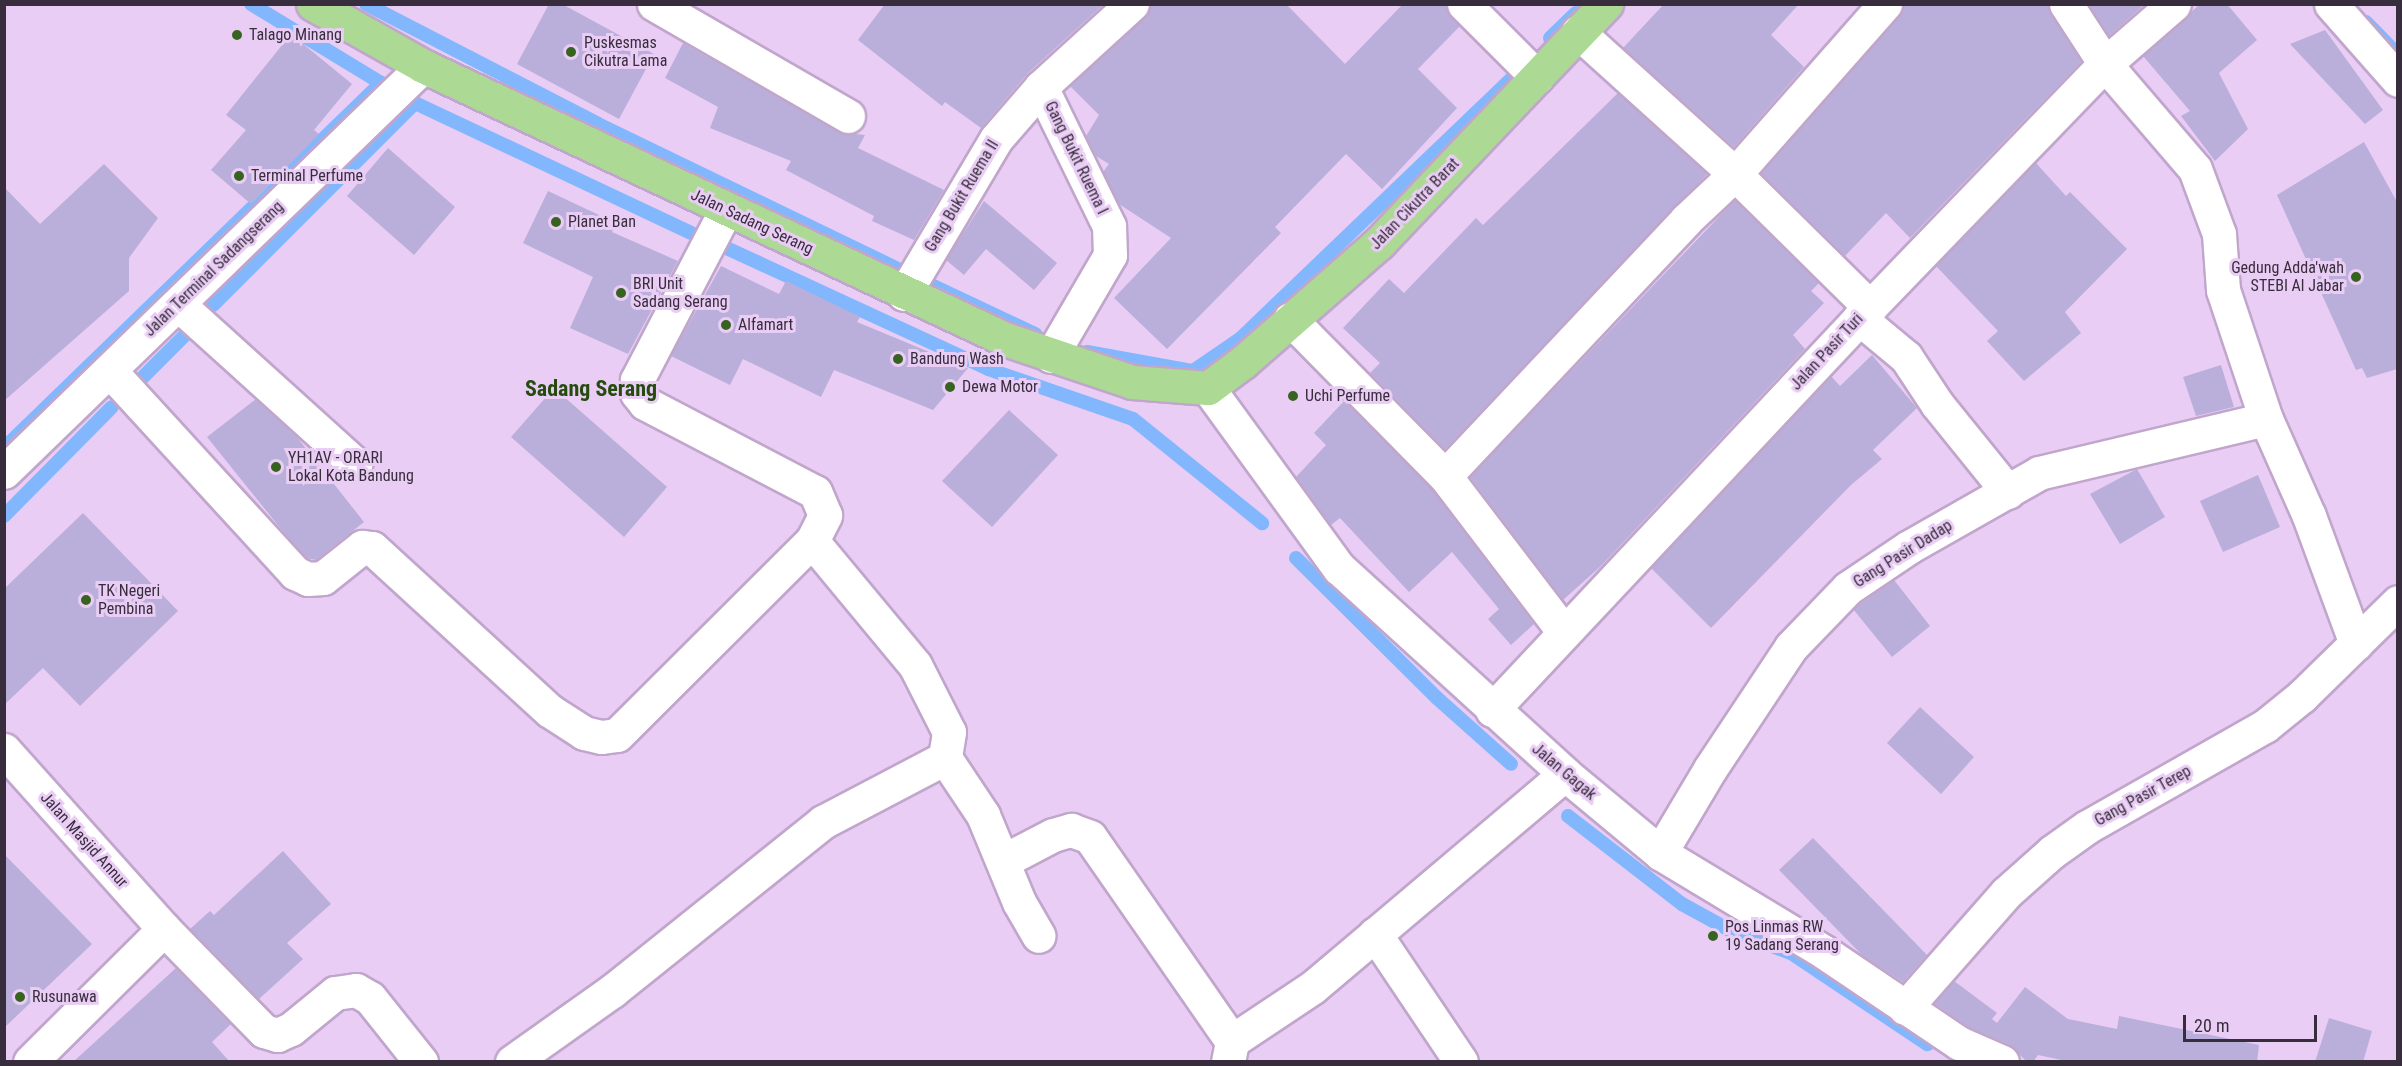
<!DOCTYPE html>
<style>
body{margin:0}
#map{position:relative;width:2402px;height:1066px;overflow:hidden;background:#e9cdf4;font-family:"Roboto Condensed",sans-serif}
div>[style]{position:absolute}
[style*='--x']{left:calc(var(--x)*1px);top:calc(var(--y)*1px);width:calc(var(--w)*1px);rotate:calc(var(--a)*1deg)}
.stream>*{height:14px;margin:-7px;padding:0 7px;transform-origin:7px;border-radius:7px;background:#83b7fd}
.building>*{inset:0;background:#baafda}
.roads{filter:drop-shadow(2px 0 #c1a6cc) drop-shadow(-2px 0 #c1a6cc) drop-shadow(0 2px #c1a6cc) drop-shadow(0 -2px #c1a6cc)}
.minor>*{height:33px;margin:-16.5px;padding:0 16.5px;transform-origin:16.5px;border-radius:16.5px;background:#fff}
.major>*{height:33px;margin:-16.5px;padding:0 16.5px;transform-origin:16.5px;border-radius:16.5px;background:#acd994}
.dots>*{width:16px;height:16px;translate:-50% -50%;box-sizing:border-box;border:3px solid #e9cdf4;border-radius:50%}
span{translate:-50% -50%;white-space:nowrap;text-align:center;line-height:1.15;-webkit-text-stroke:6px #e9cdf4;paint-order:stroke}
.poi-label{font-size:16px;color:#382d3d}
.left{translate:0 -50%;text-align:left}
.right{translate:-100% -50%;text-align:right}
.street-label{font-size:16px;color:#382d3d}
.district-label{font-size:22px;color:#254c0e;font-weight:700}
.frame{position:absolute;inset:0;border:6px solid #382d3d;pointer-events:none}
.scale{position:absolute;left:2183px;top:1015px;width:134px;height:27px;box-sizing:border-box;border:3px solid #382d3d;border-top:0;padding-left:8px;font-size:18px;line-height:21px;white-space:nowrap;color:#382d3d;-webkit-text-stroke:4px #e9cdf4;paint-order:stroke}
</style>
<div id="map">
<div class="stream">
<i style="--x:366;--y:4;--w:261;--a:27.3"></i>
<i style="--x:598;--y:124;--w:344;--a:25.8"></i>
<i style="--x:2366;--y:22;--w:46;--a:45.9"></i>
<i style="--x:1550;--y:38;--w:36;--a:-44"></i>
<i style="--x:720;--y:245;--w:295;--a:24.8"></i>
<i style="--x:988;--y:369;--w:153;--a:19"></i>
<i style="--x:1133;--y:419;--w:166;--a:38.9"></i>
<i style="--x:925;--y:282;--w:122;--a:25.3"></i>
<i style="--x:213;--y:305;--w:286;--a:-45"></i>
<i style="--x:415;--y:103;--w:305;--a:25.2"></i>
<i style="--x:1087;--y:352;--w:108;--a:10.2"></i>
<i style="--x:1193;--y:371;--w:58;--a:-34.5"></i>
<i style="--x:1241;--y:338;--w:380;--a:-43.8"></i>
<i style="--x:139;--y:381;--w:66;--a:-45"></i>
<i style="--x:4;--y:448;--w:525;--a:-44.07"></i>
<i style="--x:381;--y:83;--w:152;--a:-148.7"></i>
<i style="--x:4;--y:516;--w:153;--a:-45.3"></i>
<i style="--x:1296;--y:558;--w:199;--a:44.8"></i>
<i style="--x:1437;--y:698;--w:99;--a:41.7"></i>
<i style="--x:1568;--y:816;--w:144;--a:37.7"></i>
<i style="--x:1682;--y:904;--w:58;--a:28.8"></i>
<i style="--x:1733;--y:932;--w:62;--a:19.9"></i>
<i style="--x:1791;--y:953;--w:164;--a:33.8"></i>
</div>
<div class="building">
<i style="clip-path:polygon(549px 4px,562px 4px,654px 54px,619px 119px,517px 64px)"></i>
<i style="clip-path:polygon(885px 4px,1104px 4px,1028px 73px,981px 128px,945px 102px,942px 106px,858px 40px)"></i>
<i style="clip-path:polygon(1150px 4px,1286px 4px,1345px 64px,1403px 4px,1446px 4px,1460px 26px,1418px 69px,1457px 108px,1382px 189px,1346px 154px,1275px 227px,1281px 233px,1167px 349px,1114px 298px,1171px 238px,1119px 204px,1103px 172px,1109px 164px,1096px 156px,1086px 136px,1099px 115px,1070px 86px,1145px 18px)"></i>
<i style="clip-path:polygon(1664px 4px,1799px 4px,1771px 35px,1804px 67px,1734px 147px,1623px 48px)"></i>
<i style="clip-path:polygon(1903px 4px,2047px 4px,2081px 62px,1910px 238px,1886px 213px,1845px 256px,1761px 173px,1899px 16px)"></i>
<i style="clip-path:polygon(2089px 4px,2145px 4px,2109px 36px)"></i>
<i style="clip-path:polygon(2200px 4px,2227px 4px,2257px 40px,2219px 73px,2248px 129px,2215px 161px,2181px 116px,2190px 111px,2143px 56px)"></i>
<i style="clip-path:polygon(2325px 30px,2383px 110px,2365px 124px,2290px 44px)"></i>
<i style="clip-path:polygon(291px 34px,352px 84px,314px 130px,319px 134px,251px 204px,211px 170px,246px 130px,226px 115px)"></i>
<i style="clip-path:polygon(683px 43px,839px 132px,865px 135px,858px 148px,944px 190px,914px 240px,872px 221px,874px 216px,786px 170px,791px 161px,710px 128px,718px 107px,665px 78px)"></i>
<i style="clip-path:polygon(1618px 93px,1707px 174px,1445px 449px,1370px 373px,1380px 363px,1343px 328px,1389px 279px,1404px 293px,1476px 218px,1483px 225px)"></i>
<i style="clip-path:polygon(2364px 142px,2397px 202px,2397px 369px,2367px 378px,2362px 368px,2356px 370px,2277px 195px)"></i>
<i style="clip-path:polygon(388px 148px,455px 207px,414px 255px,347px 196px)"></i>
<i style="clip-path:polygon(2036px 163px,2066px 196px,2070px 192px,2127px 249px,2065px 312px,2081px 333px,2024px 381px,1987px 341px,1998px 331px,1936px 266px)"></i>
<i style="clip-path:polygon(104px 164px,158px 218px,129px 258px,129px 291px,4px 401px,4px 187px,40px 224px)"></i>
<i style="clip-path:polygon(548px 191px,616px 223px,612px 232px,678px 261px,628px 354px,570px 328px,593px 277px,523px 243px)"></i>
<i style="clip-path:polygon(1735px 200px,1819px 283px,1811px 291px,1824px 303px,1793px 335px,1805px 349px,1601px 566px,1563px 600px,1470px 477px)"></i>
<i style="clip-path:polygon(984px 201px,1057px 263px,1034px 290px,986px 249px,964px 275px,946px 260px)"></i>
<i style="clip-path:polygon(721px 266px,779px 294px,786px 281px,860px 317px,857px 322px,968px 368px,933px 410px,834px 370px,821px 397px,743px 359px,730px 385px,671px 356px)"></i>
<i style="clip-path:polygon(1872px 355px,1917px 408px,1873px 450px,1882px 459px,1851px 485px,1711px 628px,1651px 568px,1831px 376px,1840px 386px)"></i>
<i style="clip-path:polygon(2221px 365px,2234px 407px,2196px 416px,2183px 377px)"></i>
<i style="clip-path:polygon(554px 388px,667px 487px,624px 537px,511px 437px)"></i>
<i style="clip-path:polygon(256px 399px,296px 436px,364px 522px,316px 560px,306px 558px,285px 534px,207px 437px)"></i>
<i style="clip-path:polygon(1344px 401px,1431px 488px,1534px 624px,1511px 645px,1488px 619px,1499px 609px,1452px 552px,1409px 592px,1340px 518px,1331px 525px,1296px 477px,1326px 445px,1314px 433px)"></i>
<i style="clip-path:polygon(1009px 410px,1058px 455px,992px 527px,942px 481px)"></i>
<i style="clip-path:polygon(2137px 469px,2165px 517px,2120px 544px,2090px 494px)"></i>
<i style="clip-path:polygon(2258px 475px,2280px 527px,2223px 552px,2200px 501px)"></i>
<i style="clip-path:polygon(83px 513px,178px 611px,80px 706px,43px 668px,4px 705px,4px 589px)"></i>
<i style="clip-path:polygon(1894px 580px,1930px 626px,1892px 657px,1853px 609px)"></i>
<i style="clip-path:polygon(1920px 707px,1974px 757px,1941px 794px,1887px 743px)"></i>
<i style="clip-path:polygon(1813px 838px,1927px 955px,1903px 982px,1862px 955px,1779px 870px)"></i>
<i style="clip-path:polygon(283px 851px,331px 904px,287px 943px,303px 959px,259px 999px,190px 929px,210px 911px,214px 915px)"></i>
<i style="clip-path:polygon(4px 854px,92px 944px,4px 1028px)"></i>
<i style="clip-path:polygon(176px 968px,231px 1024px,212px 1042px,230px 1062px,73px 1062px)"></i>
<i style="clip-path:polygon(1954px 981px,1997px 1013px,1992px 1019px,1997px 1023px,2025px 987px,2068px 1019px,2117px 1029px,2119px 1016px,2259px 1045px,2257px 1062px,2071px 1062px,2038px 1055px,2033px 1062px,2027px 1062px,2010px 1045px,1968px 1027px,1934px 1003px)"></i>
<i style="clip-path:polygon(2329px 1018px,2372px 1031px,2363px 1062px,2315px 1062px)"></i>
</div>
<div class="roads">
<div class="minor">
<i style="--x:654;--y:4;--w:224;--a:30"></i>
<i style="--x:1464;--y:4;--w:103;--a:45"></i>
<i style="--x:2066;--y:4;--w:72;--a:57"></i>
<i style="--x:2105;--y:64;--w:138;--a:49.4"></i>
<i style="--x:2195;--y:169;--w:69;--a:69.7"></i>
<i style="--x:2219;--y:234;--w:56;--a:85.9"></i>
<i style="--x:2223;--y:290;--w:136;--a:71.6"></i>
<i style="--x:2266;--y:419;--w:106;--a:66.1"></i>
<i style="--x:2309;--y:516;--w:136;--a:69.8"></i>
<i style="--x:2331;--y:4;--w:101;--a:48.6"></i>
<i style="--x:1578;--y:32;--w:212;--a:42.1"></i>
<i style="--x:1735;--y:174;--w:190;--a:44.6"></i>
<i style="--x:1041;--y:87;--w:155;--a:63.9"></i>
<i style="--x:1109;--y:226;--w:29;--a:88"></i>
<i style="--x:1110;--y:255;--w:117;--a:120.3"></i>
<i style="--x:904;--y:294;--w:180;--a:-59.3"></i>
<i style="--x:996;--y:139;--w:69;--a:-49.1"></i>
<i style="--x:1041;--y:87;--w:123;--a:-42.4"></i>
<i style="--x:178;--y:304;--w:239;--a:42.1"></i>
<i style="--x:1859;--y:318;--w:61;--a:39.7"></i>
<i style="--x:1906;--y:357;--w:56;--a:56.6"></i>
<i style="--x:1937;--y:404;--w:113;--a:51.1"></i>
<i style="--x:1290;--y:319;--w:221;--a:45.4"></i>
<i style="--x:1445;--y:476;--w:352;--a:-46.7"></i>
<i style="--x:1686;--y:220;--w:67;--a:-43.2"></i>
<i style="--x:1735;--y:174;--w:227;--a:-48.6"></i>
<i style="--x:110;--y:371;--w:274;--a:47.5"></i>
<i style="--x:295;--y:573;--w:14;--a:25"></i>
<i style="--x:308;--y:579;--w:15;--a:-4"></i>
<i style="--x:323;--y:578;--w:50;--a:-38.5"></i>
<i style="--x:362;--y:547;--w:10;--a:6"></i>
<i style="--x:372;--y:548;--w:241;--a:42.5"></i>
<i style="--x:550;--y:711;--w:40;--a:32.9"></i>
<i style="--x:584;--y:733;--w:18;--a:13"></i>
<i style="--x:602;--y:737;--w:15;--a:-8"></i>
<i style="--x:617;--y:735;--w:275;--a:-44.9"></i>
<i style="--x:812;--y:541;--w:29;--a:-63"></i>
<i style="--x:825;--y:515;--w:25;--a:-113"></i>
<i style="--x:815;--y:492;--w:192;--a:-152.4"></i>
<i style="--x:645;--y:403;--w:13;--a:-129"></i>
<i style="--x:637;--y:393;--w:13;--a:-90"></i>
<i style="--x:637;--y:380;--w:192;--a:-62.4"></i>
<i style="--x:1208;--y:388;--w:223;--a:54"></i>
<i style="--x:1339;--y:568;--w:306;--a:42.3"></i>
<i style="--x:1565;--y:774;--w:124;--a:39.7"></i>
<i style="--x:1660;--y:853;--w:192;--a:31.1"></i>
<i style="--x:1824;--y:952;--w:163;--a:34"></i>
<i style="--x:1959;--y:1043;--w:47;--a:23.8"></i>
<i style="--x:4;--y:472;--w:583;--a:-44.1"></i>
<i style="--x:1445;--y:476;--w:195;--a:52.7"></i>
<i style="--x:812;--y:541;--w:161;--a:50.3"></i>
<i style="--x:915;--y:665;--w:75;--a:63.1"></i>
<i style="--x:949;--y:732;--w:26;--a:99"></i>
<i style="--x:945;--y:758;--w:69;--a:56.3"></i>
<i style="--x:983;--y:815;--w:94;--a:67.5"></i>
<i style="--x:1019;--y:902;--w:39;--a:60"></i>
<i style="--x:1492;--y:710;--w:553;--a:-46.83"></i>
<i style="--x:1870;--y:307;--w:338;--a:-46"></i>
<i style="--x:2105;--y:64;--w:91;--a:-41"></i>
<i style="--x:4;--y:750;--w:240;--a:48.2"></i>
<i style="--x:164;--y:929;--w:143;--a:45.6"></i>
<i style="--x:264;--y:1031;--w:14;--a:17"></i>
<i style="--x:277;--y:1035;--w:15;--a:-23"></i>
<i style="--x:291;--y:1029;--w:57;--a:-39.3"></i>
<i style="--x:335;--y:993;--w:21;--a:-8"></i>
<i style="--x:356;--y:990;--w:16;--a:30"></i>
<i style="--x:370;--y:998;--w:82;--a:51.4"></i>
<i style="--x:1660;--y:853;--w:98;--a:-59.2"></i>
<i style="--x:1710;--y:769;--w:146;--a:-56.4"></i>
<i style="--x:1791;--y:647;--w:82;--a:-46"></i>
<i style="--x:1848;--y:588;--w:73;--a:-33.9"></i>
<i style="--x:1909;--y:547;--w:150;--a:-29.6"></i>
<i style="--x:2039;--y:473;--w:233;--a:-13.4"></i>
<i style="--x:1003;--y:861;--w:56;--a:-27.5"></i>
<i style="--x:1053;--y:835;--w:19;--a:-16"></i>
<i style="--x:1071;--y:830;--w:20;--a:20"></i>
<i style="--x:1090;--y:837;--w:249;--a:55.2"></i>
<i style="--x:1375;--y:934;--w:154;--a:56.1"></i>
<i style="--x:1905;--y:1008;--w:153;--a:-48.7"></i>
<i style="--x:2006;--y:893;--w:62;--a:-41.7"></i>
<i style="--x:2052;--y:852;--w:43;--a:-35.5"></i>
<i style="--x:2087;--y:827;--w:205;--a:-29.6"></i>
<i style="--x:2265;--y:726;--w:48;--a:-39"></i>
<i style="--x:2302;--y:696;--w:134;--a:-44.4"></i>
<i style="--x:30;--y:1062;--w:189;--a:-44.8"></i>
<i style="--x:512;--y:1062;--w:123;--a:-35.4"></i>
<i style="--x:612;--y:991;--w:270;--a:-38.7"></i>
<i style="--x:823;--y:822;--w:138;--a:-27.7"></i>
<i style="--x:1228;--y:1062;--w:21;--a:-79"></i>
<i style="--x:1232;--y:1041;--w:97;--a:-33.7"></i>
<i style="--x:1313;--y:987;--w:330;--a:-40.2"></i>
</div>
<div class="major">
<i style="--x:313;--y:4;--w:126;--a:29.4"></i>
<i style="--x:423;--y:66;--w:643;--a:25.13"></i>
<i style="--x:1005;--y:339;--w:134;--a:18.7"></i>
<i style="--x:1132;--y:382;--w:76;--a:4.5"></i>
<i style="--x:1208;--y:388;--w:44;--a:-36.6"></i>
<i style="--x:1243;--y:362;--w:181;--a:-41.2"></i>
<i style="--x:1379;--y:243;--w:330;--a:-46.5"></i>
</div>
</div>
<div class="dots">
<i style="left:237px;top:35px;background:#376320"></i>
<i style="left:571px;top:52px;background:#376320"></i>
<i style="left:239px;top:176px;background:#376320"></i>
<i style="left:556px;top:222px;background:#376320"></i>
<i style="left:2356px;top:277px;background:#376320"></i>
<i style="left:621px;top:293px;background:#376320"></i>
<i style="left:726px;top:325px;background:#376320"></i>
<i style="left:898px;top:359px;background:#376320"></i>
<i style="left:950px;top:387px;background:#376320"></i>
<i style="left:1293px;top:396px;background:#376320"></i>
<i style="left:276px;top:467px;background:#376320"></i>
<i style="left:86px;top:600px;background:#376320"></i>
<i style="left:1713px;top:936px;background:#376320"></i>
<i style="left:20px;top:997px;background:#376320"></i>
</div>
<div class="poi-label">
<span class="left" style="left:249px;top:35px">Talago Minang</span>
<span class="left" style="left:584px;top:52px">Puskesmas<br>Cikutra Lama</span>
<span class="left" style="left:251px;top:176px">Terminal Perfume</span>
<span class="left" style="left:568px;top:222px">Planet Ban</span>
<span class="right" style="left:2344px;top:277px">Gedung Adda'wah<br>STEBI Al Jabar</span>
<span class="left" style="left:633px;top:293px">BRI Unit<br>Sadang Serang</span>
<span class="left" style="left:738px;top:325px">Alfamart</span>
<span class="left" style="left:910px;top:359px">Bandung Wash</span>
<span class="left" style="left:962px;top:387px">Dewa Motor</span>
<span class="left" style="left:1305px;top:396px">Uchi Perfume</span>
<span class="left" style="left:288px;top:467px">YH1AV - ORARI<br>Lokal Kota Bandung</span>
<span class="left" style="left:98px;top:600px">TK Negeri<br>Pembina</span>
<span class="left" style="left:1725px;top:936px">Pos Linmas RW<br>19 Sadang Serang</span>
<span class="left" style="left:32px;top:997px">Rusunawa</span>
</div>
<div class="street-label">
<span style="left:1076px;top:158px;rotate:64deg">Gang Bukit Ruema I</span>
<span style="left:962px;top:196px;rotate:-59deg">Gang Bukit Ruema II</span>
<span style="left:1415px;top:204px;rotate:-46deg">Jalan Cikutra Barat</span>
<span style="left:752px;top:222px;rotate:25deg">Jalan Sadang Serang</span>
<span style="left:214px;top:269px;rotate:-44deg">Jalan Terminal Sadangserang</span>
<span style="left:1827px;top:352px;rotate:-47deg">Jalan Pasir Turi</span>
<span style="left:1903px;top:554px;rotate:-32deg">Gang Pasir Dadap</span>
<span style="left:1564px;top:772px;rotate:40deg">Jalan Gagak</span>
<span style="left:2143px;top:796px;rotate:-29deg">Gang Pasir Terep</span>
<span style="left:84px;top:840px;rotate:48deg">Jalan Masjid Annur</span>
</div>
<div class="district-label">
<span style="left:591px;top:389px">Sadang Serang</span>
</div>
<div class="frame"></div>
<div class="scale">20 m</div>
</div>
